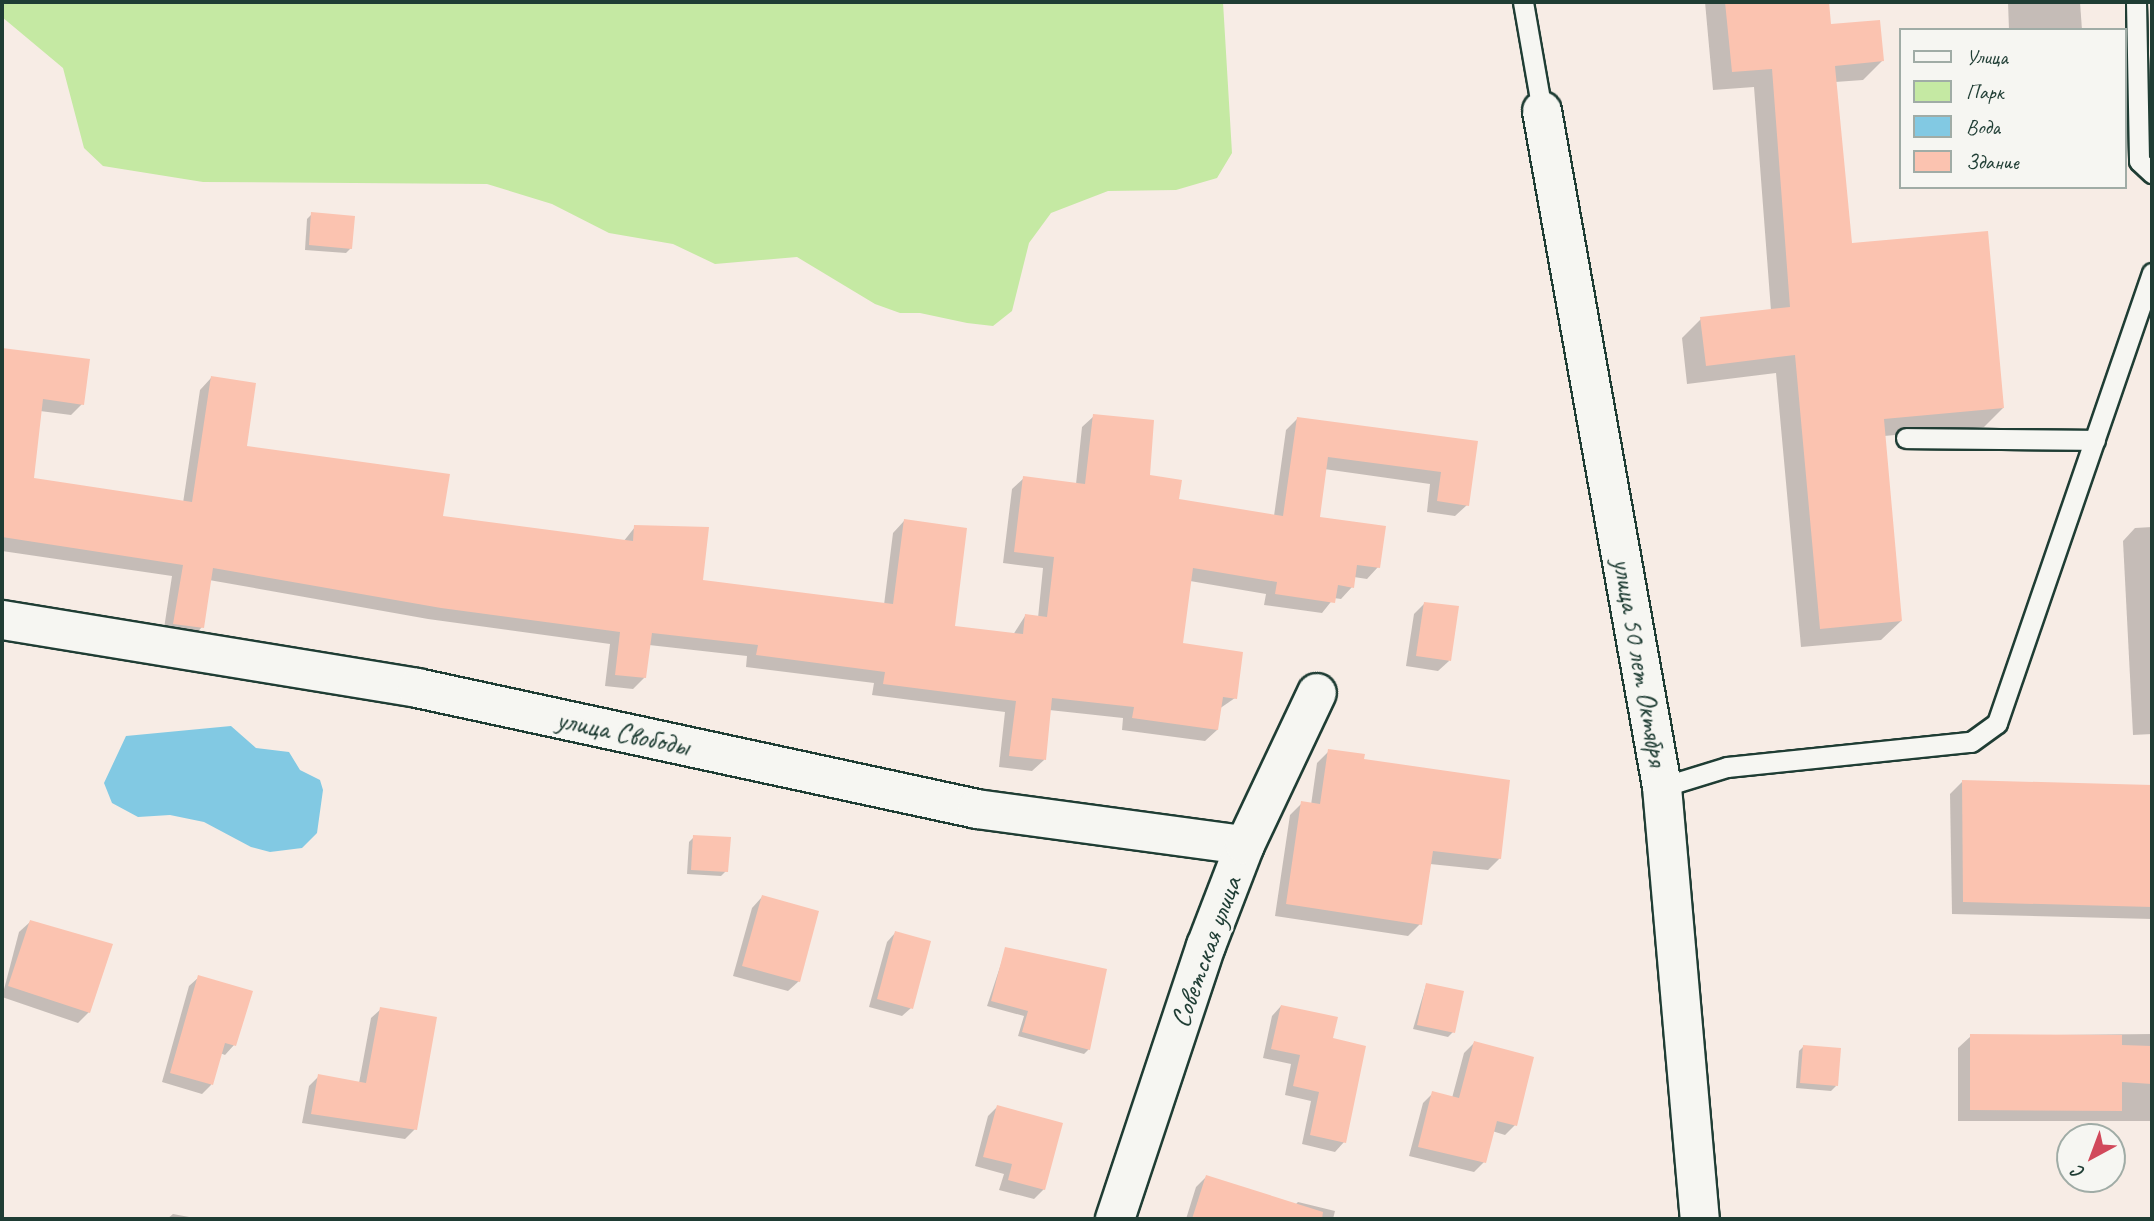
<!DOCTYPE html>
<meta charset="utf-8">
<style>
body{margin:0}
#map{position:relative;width:2154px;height:1221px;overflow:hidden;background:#f7ece5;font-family:Caveat,sans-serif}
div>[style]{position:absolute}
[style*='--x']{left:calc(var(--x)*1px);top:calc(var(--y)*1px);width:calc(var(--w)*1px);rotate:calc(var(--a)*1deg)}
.green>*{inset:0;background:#c5e9a3}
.water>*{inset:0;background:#82c9e3}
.shadow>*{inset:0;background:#0003}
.building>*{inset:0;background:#fbc3b0}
.roads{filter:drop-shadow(2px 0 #1f3d34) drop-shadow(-2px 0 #1f3d34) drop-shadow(0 2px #1f3d34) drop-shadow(0 -2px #1f3d34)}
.lane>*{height:19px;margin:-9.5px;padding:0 9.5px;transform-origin:9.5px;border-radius:9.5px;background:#f6f6f2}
.street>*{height:38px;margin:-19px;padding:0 19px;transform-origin:19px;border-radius:19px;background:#f6f6f2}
span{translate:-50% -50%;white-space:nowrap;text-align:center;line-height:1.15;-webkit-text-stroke:5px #f6f6f2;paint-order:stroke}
.street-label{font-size:28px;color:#1f3d34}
.frame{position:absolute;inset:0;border:4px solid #1f3d34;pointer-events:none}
.legend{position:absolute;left:1899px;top:28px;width:228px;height:161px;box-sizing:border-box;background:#f6f6f2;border:2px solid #a0aca6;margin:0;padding:9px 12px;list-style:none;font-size:21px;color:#1f3d34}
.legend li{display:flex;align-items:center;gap:14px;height:35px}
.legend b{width:35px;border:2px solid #a0aca6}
.north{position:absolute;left:2056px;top:1123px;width:70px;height:70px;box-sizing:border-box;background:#f6f6f2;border:2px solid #a0aca6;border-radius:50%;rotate:221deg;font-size:19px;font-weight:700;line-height:28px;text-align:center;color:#1f3d34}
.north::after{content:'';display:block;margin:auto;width:24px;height:32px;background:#d1495b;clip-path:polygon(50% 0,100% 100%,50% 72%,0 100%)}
</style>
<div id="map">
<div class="green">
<i style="clip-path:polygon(2px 2px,1223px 2px,1232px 153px,1217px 178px,1176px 190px,1108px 191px,1051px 213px,1029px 243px,1012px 311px,993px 326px,967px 323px,920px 313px,900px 313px,875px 304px,797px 257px,715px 264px,673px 244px,609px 233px,552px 204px,487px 184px,203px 182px,103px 166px,84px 148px,63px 68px,2px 17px)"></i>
</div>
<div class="water">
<i style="clip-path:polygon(231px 726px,256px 748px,289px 752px,300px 770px,320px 780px,323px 790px,317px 833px,302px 848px,270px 852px,251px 847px,204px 822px,170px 815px,138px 817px,112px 803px,104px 783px,126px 736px)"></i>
</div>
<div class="shadow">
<i style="clip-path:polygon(1705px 2px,1827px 2px,1829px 26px,1882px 61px,1863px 80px,1835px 82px,1850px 245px,2003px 408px,1984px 427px,1884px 436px,1901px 621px,1881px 640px,1801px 647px,1776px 373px,1687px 384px,1682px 338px,1701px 319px,1771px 311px,1754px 87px,1713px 90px)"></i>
<i style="clip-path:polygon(2008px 2px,2080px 2px,2082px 30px,2009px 30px)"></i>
<i style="clip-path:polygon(312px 214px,351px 248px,346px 253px,305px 250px,307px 219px)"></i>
<i style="clip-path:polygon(2px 349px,88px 361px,82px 404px,71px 415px,40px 411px,32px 480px,183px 503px,200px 390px,211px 378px,245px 447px,441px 517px,623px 542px,635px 527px,701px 582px,884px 605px,893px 533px,904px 521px,953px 627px,1013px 635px,1025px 616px,1038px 618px,1043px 568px,1003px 563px,1012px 489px,1024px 478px,1076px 484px,1082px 427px,1094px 416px,1148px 476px,1177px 500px,1274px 516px,1286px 430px,1297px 419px,1476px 443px,1467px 505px,1455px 516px,1427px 512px,1430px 484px,1324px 469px,1318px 519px,1378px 567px,1367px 579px,1354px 577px,1352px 587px,1341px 599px,1334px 598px,1322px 613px,1264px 605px,1266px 594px,1190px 581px,1181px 645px,1235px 698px,1219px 709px,1217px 730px,1205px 741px,1122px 730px,1123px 718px,1049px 710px,1044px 760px,1032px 771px,999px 767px,1005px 712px,872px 695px,874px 683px,746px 667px,747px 656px,649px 645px,645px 677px,633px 689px,605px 686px,610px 644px,428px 619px,209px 580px,202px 627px,191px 639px,163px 635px,172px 576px,2px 551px)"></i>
<i style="clip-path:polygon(2152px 527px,2152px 734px,2133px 735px,2123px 541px,2135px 528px)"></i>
<i style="clip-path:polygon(1424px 604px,1449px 661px,1438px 671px,1406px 666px,1414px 614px)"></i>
<i style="clip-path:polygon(1329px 751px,1362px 761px,1500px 858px,1488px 870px,1430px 864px,1420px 924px,1408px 936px,1275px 916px,1290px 815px,1302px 803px,1311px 805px,1317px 763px)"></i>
<i style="clip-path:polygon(1962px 782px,2152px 787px,2152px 919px,1952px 914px,1950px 794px)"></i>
<i style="clip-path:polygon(694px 837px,726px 871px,721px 876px,687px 874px,689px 842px)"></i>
<i style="clip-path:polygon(762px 897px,799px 981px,788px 991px,733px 976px,752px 908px)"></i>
<i style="clip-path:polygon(30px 922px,89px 1012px,78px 1023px,2px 997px,19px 932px)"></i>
<i style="clip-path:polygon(895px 933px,911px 1008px,902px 1016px,869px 1007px,887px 942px)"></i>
<i style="clip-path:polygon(1006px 949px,1089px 1049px,1084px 1054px,1018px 1036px,1024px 1016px,987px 1006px)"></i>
<i style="clip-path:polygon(199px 977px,234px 1045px,225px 1055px,220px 1053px,211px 1085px,202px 1094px,162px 1082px,189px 986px)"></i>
<i style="clip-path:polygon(1426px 985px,1453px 1032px,1448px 1037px,1413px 1029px)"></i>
<i style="clip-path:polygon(1281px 1006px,1331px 1040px,1344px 1142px,1335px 1152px,1302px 1144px,1311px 1101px,1285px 1095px,1291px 1064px,1263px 1058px,1272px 1016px)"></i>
<i style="clip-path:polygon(381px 1009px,415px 1129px,405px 1139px,302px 1123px,309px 1086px,319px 1076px,359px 1083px,371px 1018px)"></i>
<i style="clip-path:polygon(2152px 1034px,2152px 1121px,1958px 1121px,1958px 1048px,1971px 1036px)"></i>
<i style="clip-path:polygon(1474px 1043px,1515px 1125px,1505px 1135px,1492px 1131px,1484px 1162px,1474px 1172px,1409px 1156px,1423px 1103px,1433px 1093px,1452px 1098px,1464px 1053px)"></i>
<i style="clip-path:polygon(1804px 1046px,1836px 1086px,1831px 1091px,1796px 1088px,1799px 1051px)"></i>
<i style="clip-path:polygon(998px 1106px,1044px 1189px,1034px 1199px,999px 1190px,1004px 1174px,975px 1166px,988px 1116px)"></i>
<i style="clip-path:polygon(1206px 1177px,1295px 1205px,1298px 1202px,1335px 1211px,1333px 1219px,1186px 1219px,1196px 1187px)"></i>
<i style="clip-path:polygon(173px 1214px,200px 1219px,167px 1219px)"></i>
</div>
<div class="building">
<i style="clip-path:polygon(1725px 2px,1829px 2px,1831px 24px,1880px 20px,1884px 61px,1835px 66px,1852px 243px,1988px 231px,2004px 408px,1884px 419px,1902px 621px,1820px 629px,1795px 355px,1706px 366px,1700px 317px,1790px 307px,1772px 69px,1732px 72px)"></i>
<i style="clip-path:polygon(311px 212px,355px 216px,352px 249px,309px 245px)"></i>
<i style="clip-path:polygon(2px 348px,90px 359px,84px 405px,43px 399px,34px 478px,192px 502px,211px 376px,256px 383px,247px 446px,450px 474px,443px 516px,633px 541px,634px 525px,709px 527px,703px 580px,893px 604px,904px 519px,967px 528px,955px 626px,1023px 634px,1025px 614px,1047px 617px,1054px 557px,1014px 552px,1023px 476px,1085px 484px,1093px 414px,1154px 420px,1150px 475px,1182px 480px,1179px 499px,1283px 516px,1297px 417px,1478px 441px,1469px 506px,1437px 501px,1441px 472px,1328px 457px,1320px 517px,1386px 526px,1380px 568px,1357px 565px,1354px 588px,1338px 585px,1335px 603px,1275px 594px,1277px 582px,1193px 568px,1183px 643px,1243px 652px,1237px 699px,1223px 697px,1218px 730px,1132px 718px,1134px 707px,1052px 698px,1046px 760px,1009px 756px,1016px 701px,883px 684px,885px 672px,756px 655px,758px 645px,652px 633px,646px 678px,615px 675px,620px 632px,441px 608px,213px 568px,204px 628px,173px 624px,183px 565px,2px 537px)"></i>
<i style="clip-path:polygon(1424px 602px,1459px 606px,1451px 661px,1416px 656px)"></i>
<i style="clip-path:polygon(1328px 749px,1365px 754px,1364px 759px,1510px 780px,1501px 859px,1433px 851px,1422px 925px,1286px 904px,1301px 801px,1320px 804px)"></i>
<i style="clip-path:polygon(1962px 780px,2152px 785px,2152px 907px,1963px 902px)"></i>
<i style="clip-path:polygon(693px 835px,731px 837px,728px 872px,691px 870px)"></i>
<i style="clip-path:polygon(762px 895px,819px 911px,800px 982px,742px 966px)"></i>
<i style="clip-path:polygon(30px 920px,113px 944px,90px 1013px,8px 986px)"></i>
<i style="clip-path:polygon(895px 931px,931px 941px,913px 1009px,877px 999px)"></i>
<i style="clip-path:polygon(1005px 947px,1107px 969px,1090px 1050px,1022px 1032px,1028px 1011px,991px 1001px)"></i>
<i style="clip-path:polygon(198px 975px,253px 991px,236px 1046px,225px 1043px,213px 1085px,170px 1073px)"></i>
<i style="clip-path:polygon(1426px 983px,1464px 991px,1455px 1033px,1417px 1025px)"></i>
<i style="clip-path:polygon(1281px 1005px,1338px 1017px,1333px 1038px,1366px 1046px,1346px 1143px,1310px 1135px,1319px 1092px,1293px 1086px,1300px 1055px,1271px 1049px)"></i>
<i style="clip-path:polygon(380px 1007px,437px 1017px,417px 1130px,311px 1114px,318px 1074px,366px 1083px)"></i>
<i style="clip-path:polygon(1970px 1034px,2122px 1035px,2122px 1045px,2152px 1046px,2152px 1084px,2122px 1082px,2122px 1111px,1970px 1110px)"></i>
<i style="clip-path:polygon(1474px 1041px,1534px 1057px,1517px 1126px,1497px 1121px,1486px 1163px,1418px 1147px,1432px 1091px,1459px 1098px)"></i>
<i style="clip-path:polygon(1803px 1045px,1841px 1048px,1838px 1086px,1800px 1083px)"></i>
<i style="clip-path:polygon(997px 1105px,1063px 1123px,1045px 1190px,1008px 1180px,1012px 1164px,983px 1157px)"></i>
<i style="clip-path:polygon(1206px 1175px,1323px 1212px,1322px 1219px,1192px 1219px)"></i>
</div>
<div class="roads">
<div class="lane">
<i style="--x:1523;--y:2;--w:111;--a:80.1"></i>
<i style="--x:2136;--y:2;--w:159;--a:88.9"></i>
<i style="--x:2139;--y:161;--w:18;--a:43"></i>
<i style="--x:1906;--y:438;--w:189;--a:0.6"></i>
<i style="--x:1662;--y:787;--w:68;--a:-17.1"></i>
<i style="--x:1727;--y:767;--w:245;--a:-5.9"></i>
<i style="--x:1971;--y:742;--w:32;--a:-36"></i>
<i style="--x:1997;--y:723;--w:476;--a:-71"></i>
</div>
<div class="street">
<i style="--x:1542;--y:111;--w:687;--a:79.93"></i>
<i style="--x:1662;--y:787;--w:434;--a:85"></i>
<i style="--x:2;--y:620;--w:421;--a:9.3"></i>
<i style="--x:417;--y:688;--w:573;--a:12.19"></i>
<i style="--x:977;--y:809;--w:270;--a:7.7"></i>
<i style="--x:1115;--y:1219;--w:288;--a:-71.6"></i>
<i style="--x:1206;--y:946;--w:108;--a:-68.9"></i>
<i style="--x:1245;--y:845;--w:168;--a:-64.7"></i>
</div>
</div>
<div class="street-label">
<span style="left:1640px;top:662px;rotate:80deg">улица 50 лет Октября</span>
<span style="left:623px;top:733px;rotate:12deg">улица Свободы</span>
<span style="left:1206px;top:952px;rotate:-70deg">Советская улица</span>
</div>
<div class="frame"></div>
<ul class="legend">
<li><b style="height:9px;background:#f6f6f2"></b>Улица</li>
<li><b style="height:19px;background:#c5e9a3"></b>Парк</li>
<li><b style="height:19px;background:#82c9e3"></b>Вода</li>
<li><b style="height:19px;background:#fbc3b0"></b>Здание</li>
</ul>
<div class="north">С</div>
</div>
